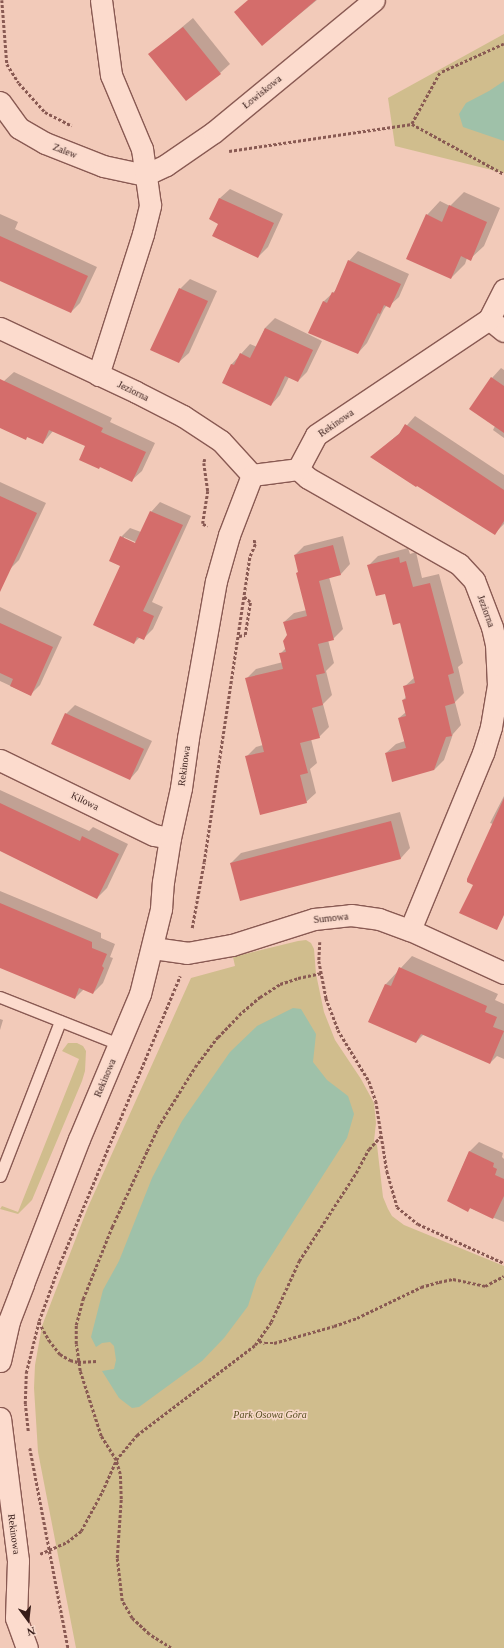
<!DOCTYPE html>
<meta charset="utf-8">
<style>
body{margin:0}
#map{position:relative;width:504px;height:1648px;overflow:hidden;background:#f2cab9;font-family:Georgia,serif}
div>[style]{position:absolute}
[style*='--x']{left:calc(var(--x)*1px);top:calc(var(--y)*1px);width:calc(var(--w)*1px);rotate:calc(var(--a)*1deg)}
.green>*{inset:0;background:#d0bd8d}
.water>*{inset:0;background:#9fc1a9}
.shadow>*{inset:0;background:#0003}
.building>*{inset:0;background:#d46d6b}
.path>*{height:2.5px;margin-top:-1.25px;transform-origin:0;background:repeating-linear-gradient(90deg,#895a53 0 3px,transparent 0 5px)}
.roads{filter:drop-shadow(1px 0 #895a53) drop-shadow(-1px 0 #895a53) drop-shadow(0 1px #895a53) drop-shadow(0 -1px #895a53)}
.lane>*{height:11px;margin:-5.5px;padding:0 5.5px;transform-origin:5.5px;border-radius:5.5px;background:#fcdbcd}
.street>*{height:21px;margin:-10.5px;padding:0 10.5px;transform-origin:10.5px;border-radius:10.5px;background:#fcdbcd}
span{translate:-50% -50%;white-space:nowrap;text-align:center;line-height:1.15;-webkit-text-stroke:3px #f8d8ca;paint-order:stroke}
.street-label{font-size:10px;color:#371c19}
.park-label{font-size:10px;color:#554d1e;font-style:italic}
.north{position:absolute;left:8px;top:1600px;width:40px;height:40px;-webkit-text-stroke:3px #f8d8ca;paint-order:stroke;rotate:165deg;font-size:11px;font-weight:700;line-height:16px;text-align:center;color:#371c19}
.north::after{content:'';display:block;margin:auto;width:14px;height:18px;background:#371c19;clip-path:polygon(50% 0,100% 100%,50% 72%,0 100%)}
</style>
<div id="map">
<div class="green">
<i style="clip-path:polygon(504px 34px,504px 173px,395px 146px,388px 98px)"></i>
<i style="clip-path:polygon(306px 940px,311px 943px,314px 949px,316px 974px,324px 1012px,335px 1040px,361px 1079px,374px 1103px,376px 1123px,374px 1141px,377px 1145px,383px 1197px,388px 1209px,392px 1216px,404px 1225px,504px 1266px,504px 1648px,76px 1648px,38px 1452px,34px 1388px,35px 1365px,42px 1326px,88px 1207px,191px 978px,235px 966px,233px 957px,298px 941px)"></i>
<i style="clip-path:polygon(68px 1043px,77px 1043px,83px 1046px,86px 1051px,85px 1071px,82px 1081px,32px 1200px,18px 1214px,0 1209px,2px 1206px,18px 1212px,79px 1059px,62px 1051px)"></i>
</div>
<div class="water">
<i style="clip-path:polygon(504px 81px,504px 141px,463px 127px,459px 114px,466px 103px,489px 91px)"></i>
<i style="clip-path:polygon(293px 1008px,301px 1009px,316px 1034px,313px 1062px,327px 1080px,348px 1096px,354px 1114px,347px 1138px,257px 1278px,248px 1306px,224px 1338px,202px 1361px,139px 1407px,132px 1408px,119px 1398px,102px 1371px,114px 1369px,116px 1360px,114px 1346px,110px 1342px,102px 1343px,96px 1347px,91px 1337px,103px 1290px,119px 1261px,152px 1178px,182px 1121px,230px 1052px,257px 1026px)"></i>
</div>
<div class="shadow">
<i style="clip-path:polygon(248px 0,317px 0,262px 45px)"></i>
<i style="clip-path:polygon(193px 18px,230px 64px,220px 73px,150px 54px)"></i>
<i style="clip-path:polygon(230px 189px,283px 214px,268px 247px,258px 257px,220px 223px,210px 219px,220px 198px)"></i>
<i style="clip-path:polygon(464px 192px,500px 208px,484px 246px,470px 259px,467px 258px,465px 264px,451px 278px,427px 215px,440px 201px,450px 206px)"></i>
<i style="clip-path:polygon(0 214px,18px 222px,15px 229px,97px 267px,80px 303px,71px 312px,0 280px)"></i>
<i style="clip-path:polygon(358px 251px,409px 274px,399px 297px,389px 306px,387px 305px,384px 309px,367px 343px,358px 353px,323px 302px,337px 289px,349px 261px)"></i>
<i style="clip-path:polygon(190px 279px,217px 291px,189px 353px,179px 362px,180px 289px)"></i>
<i style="clip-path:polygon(275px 318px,322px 341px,307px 372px,298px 381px,289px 377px,280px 395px,271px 405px,231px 365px,250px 344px,257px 347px,265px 328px)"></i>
<i style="clip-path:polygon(501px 368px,504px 370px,504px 438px,493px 430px,495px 426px,492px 378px)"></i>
<i style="clip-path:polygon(14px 372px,112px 418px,110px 422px,155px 443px,142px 471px,132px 480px,87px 445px,53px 431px,43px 443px,28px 436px,25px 439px,0 427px,0 390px,4px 381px)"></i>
<i style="clip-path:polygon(415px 416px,504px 475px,504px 524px,495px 533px,372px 457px,402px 431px)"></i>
<i style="clip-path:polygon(0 482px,46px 503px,19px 560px,9px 570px,0 566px)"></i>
<i style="clip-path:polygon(evenodd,160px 502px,191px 516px,152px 602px,163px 607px,153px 629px,143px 639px,140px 637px,134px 643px,122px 566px,121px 537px,130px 528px,141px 532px,151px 512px,160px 502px,124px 537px,140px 544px,139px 545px,124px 539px,124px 537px)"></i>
<i style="clip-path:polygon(343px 536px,350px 564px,341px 574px,329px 577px,343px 629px,333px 639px,328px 640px,334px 663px,326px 671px,332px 695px,323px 704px,329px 727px,319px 737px,311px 739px,317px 763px,310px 769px,316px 793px,306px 802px,246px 757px,256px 747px,263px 745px,247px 678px,256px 669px,283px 662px,280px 654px,286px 648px,288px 635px,284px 622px,294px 613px,307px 610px,295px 555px,304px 546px)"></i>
<i style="clip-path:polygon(408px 548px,410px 554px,416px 552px,422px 578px,439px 574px,463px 663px,458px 667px,464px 693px,455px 702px,461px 725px,453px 734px,444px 760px,434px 770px,386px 753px,396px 744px,405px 741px,399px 718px,406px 712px,403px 700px,406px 697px,404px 687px,415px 677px,401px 622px,369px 565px,378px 556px)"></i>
<i style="clip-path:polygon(0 607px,62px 637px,40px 685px,30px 695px,0 681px)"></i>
<i style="clip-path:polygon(75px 705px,152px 741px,138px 770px,130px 779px,66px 714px)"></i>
<i style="clip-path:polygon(0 790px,89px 831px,93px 827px,128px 844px,107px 888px,97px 898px,0 850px)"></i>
<i style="clip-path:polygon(504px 796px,504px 913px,475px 884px,493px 824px,490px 823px)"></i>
<i style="clip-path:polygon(400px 812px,410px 848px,401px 858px,231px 863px,241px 853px)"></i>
<i style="clip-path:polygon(0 891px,101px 933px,101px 938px,115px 944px,110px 957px,113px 958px,103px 983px,93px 993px,84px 989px,75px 998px,0 967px)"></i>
<i style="clip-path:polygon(412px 956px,498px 994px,495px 1000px,504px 1004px,504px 1059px,497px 1056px,490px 1063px,424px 1034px,416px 1042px,369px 1021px,386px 984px)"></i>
<i style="clip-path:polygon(0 1019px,3px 1020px,0 1030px)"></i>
<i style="clip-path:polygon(479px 1142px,503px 1153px,502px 1157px,504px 1159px,504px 1222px,470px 1208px,468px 1210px,448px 1200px,469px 1152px)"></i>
</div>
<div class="building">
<i style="clip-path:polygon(248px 0,316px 0,262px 46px,234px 12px)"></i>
<i style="clip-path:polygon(183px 27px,221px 74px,186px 101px,148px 54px)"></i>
<i style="clip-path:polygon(219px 198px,274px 223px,258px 258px,212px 236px,218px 224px,209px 219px)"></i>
<i style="clip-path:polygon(449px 205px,487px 222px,471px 261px,461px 256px,451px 279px,406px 259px,426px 214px,442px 222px)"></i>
<i style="clip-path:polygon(0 236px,88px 276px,71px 313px,0 281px)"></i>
<i style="clip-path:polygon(348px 260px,401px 284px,390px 308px,384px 305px,380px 314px,378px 313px,358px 354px,308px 333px,323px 301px,327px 303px,332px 292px,334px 293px)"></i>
<i style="clip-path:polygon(179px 288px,208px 301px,179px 363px,150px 350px)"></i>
<i style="clip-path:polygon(265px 328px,313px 350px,298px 382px,285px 376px,271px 406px,222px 383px,231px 364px,234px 365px,240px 353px,250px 358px)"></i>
<i style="clip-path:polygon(491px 377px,504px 386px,504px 433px,469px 409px)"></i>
<i style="clip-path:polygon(0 379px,103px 428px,101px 432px,146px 452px,132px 482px,100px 467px,99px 469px,79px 460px,85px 446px,49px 430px,43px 444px,27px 437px,26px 440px,0 428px)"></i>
<i style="clip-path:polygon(405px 424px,504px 490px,504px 521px,495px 535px,417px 486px,416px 487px,370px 457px,399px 434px)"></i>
<i style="clip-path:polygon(0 496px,37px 513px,0 592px)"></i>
<i style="clip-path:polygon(150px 511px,183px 525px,143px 611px,154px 616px,144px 640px,137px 637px,134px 644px,93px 625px,120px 566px,109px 561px,120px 536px,135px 543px)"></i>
<i style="clip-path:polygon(333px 545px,341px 575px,319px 581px,334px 640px,318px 644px,325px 673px,316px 675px,323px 705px,312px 708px,320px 738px,300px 743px,308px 773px,300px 775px,307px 803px,260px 815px,245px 756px,264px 752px,245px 678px,283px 669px,279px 653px,286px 652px,283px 641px,287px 635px,283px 622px,307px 616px,296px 573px,298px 572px,294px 555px)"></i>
<i style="clip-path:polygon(399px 557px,400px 563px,406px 561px,413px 587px,430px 583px,454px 673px,448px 675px,455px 703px,445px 706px,452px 736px,446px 737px,434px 770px,392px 782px,385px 753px,406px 748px,398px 718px,406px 716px,402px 700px,406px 699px,403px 686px,415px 683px,400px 623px,393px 625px,385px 594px,376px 596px,367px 565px)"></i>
<i style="clip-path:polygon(0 623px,53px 647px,31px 696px,10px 686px,13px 679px,0 673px)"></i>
<i style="clip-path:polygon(65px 713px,144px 749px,130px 780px,51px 744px)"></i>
<i style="clip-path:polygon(504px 798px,504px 915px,497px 930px,459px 913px,473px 885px,467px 882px,467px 879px)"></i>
<i style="clip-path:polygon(0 803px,80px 841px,82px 836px,119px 854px,97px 899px,0 851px)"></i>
<i style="clip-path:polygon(391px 821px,401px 859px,240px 901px,230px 863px)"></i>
<i style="clip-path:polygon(0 903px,92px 942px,92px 948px,107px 954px,102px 966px,104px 968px,93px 994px,79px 988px,75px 999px,0 968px)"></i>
<i style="clip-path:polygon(399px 967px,487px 1006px,485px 1012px,497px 1017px,493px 1027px,504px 1031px,490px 1064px,421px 1034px,416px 1043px,368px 1022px,385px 984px,391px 986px)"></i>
<i style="clip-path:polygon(469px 1151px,494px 1163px,493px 1167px,497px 1169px,495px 1175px,504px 1179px,504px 1196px,493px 1219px,470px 1208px,468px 1212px,447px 1201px)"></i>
</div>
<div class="path">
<i style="--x:2;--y:0;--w:64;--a:85.5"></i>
<i style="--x:7;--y:64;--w:22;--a:58"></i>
<i style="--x:19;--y:83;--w:39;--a:48"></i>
<i style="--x:45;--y:112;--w:30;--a:27"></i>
<i style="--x:504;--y:44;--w:70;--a:155.6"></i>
<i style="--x:440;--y:73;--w:58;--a:118.8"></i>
<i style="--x:412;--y:124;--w:105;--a:28.5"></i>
<i style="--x:229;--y:151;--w:185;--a:-8.4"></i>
<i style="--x:205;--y:459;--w:4;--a:104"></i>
<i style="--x:204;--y:463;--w:28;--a:82"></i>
<i style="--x:208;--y:491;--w:33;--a:99"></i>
<i style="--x:203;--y:524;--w:5;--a:22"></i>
<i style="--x:239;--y:636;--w:6;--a:-9"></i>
<i style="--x:245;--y:635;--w:33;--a:-81"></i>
<i style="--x:250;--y:602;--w:8;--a:-140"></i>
<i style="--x:192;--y:928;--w:67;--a:-79.7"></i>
<i style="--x:204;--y:862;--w:309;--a:-81.5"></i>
<i style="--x:250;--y:556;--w:15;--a:-67"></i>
<i style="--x:256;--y:542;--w:4;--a:-166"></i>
<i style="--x:320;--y:942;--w:19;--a:93"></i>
<i style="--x:319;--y:961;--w:38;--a:79"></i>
<i style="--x:326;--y:998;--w:34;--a:69"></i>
<i style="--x:338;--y:1030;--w:60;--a:58.7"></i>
<i style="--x:369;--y:1081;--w:21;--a:71"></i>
<i style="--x:376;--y:1101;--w:71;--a:81.1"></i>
<i style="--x:387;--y:1171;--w:37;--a:74"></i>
<i style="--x:397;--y:1207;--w:27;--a:39"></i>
<i style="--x:418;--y:1224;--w:94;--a:24.4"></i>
<i style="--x:39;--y:1322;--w:21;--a:61"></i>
<i style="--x:49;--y:1340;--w:18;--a:52"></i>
<i style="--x:60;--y:1354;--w:12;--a:31"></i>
<i style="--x:70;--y:1360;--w:8;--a:14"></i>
<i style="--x:78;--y:1362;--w:19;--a:-3"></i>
<i style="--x:259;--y:1341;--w:6;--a:18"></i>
<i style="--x:265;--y:1343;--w:9;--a:0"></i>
<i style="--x:274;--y:1343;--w:62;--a:-15.8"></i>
<i style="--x:334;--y:1326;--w:24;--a:-19"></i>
<i style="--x:357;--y:1318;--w:71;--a:-25.8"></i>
<i style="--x:421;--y:1287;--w:19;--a:-16"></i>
<i style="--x:439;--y:1282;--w:14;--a:-12"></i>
<i style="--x:453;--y:1279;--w:33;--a:12"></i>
<i style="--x:485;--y:1286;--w:21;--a:-28"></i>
<i style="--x:28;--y:1431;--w:27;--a:-96"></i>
<i style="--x:25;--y:1404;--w:31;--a:-88"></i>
<i style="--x:26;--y:1373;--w:54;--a:-76"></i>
<i style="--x:39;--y:1321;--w:62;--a:-70.1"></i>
<i style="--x:60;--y:1263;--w:311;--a:-67.3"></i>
<i style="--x:30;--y:1448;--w:204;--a:79.2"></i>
<i style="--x:40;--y:1554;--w:30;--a:-24"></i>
<i style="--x:67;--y:1542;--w:18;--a:-38"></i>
<i style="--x:81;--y:1531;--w:44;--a:-61.7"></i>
<i style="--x:102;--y:1492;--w:35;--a:-66"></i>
<i style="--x:116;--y:1460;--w:33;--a:-50"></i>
<i style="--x:137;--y:1435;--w:148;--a:-37.3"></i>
<i style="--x:255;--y:1345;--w:28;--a:-55"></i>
<i style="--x:271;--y:1322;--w:67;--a:-65.3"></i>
<i style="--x:299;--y:1261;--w:105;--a:-57.1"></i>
<i style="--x:356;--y:1173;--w:27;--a:-62"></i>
<i style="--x:369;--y:1149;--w:18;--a:-47"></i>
<i style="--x:171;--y:1648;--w:26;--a:-148"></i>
<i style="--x:149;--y:1634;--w:23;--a:-137"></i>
<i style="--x:132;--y:1618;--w:20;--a:-120"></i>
<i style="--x:122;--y:1601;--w:43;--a:-96.6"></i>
<i style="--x:117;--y:1558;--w:59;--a:-86.1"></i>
<i style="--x:121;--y:1499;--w:25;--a:-92"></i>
<i style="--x:120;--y:1474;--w:15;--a:-106"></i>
<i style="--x:116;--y:1460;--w:28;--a:-122"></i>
<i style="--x:101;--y:1436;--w:68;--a:-107.9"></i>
<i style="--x:80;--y:1371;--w:27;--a:-98"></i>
<i style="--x:76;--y:1344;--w:19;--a:-90"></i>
<i style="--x:76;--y:1325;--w:27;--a:-75"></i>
<i style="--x:83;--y:1299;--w:78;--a:-68.1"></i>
<i style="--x:112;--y:1227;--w:84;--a:-65.3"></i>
<i style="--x:147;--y:1151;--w:26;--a:-65"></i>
<i style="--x:158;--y:1127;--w:70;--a:-58.3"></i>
<i style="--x:195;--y:1067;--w:38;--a:-53"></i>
<i style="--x:218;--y:1037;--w:30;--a:-46"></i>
<i style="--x:239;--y:1015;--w:28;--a:-41"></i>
<i style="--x:260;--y:997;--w:24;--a:-33"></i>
<i style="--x:280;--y:984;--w:19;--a:-18"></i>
<i style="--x:298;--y:978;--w:24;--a:-12"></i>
</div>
<div class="roads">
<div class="lane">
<i style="--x:0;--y:997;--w:128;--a:21.6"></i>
<i style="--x:0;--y:1176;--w:166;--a:-68.8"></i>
</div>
<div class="street">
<i style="--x:0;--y:102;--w:32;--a:54"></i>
<i style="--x:19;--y:128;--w:30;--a:30"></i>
<i style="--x:45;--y:143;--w:62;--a:21.6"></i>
<i style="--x:103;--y:166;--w:43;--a:12.1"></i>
<i style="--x:145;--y:175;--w:23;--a:-25"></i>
<i style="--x:166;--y:165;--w:58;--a:-34.5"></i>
<i style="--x:214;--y:132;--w:207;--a:-39.5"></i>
<i style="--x:489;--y:319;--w:19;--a:39"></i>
<i style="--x:0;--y:328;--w:150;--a:25.2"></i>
<i style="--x:136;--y:392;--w:53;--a:27.1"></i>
<i style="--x:183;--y:416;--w:45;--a:33.3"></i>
<i style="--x:221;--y:441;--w:46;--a:47.6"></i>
<i style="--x:98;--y:375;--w:148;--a:-72.3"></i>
<i style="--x:143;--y:234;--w:30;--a:-76"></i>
<i style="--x:150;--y:205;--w:57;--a:-98.1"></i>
<i style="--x:142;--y:149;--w:80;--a:-112.7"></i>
<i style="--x:111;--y:75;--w:76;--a:-97.6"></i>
<i style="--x:298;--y:469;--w:13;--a:42"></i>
<i style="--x:308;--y:478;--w:174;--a:29.7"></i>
<i style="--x:459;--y:564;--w:22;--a:47"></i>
<i style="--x:474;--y:580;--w:50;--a:69"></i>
<i style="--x:492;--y:627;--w:17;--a:77"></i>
<i style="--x:496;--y:644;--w:41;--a:87.2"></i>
<i style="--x:498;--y:685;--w:43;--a:99.5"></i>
<i style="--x:491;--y:727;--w:27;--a:107"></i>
<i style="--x:483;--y:753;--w:191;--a:112.4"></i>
<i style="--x:252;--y:475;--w:46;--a:-7.4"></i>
<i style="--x:298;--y:469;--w:38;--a:-62"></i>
<i style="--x:316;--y:435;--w:208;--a:-33.8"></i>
<i style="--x:489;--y:319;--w:33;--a:-63"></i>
<i style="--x:0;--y:760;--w:171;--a:26"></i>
<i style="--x:154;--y:835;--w:16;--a:11"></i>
<i style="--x:153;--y:948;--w:34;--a:8"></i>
<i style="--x:187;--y:953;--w:46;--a:-10.1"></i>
<i style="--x:232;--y:945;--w:86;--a:-17.6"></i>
<i style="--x:314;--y:919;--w:37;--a:-6"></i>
<i style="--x:351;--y:915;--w:28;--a:8"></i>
<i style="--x:379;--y:919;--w:33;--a:20"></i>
<i style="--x:410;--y:930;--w:103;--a:24.6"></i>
<i style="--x:0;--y:1361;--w:41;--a:-77.3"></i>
<i style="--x:9;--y:1321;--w:40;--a:-69"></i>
<i style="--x:23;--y:1284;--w:155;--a:-68.9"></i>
<i style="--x:79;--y:1139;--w:157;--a:-67.2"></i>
<i style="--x:140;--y:994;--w:88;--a:-76.1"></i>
<i style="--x:161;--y:909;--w:27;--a:-86"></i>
<i style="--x:163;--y:882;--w:45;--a:-81"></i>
<i style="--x:170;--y:838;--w:51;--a:-77.6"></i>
<i style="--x:181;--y:788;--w:50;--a:-82"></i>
<i style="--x:188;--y:738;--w:159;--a:-79.9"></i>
<i style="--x:216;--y:581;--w:48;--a:-74.2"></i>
<i style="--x:229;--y:535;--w:64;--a:-69"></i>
<i style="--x:0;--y:1418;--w:144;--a:82.8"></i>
<i style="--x:18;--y:1561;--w:57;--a:92"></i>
<i style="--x:16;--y:1618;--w:32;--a:70"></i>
</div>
</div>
<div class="street-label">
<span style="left:262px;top:92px;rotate:-39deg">Łowiskowa</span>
<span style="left:65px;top:151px;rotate:21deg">Zalew</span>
<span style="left:133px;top:391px;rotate:26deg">Jeziorna</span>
<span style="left:336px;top:423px;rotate:-35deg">Rekinowa</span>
<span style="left:486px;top:611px;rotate:70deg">Jeziorna</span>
<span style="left:184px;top:766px;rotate:-82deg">Rekinowa</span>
<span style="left:85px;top:801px;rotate:26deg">Kilowa</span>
<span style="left:331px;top:918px;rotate:-6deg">Sumowa</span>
<span style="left:105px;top:1078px;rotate:-67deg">Rekinowa</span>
<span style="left:14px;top:1534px;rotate:82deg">Rekinowa</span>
</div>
<div class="park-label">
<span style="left:270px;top:1415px">Park Osowa Góra</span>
</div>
<div class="north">N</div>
</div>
